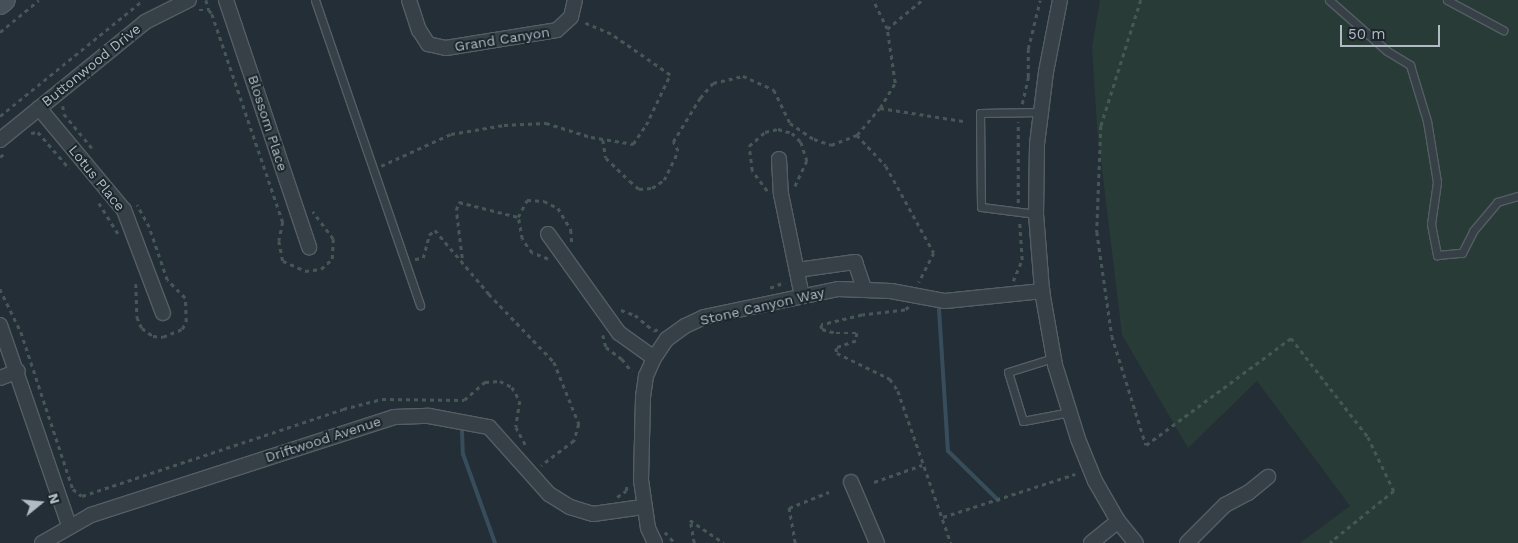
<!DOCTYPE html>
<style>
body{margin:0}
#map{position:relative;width:1518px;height:543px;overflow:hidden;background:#232e36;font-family:"Work Sans",sans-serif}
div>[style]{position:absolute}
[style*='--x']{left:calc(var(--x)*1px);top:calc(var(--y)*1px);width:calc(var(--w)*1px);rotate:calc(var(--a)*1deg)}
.green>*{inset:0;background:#283b37}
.stream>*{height:4px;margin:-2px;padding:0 2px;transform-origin:2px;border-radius:2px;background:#384d5b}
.path>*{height:2.5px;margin-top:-1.25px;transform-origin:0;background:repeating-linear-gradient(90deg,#465856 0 4px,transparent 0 8px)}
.roads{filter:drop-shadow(1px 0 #545e64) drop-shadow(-1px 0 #545e64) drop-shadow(0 1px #545e64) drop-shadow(0 -1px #545e64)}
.lane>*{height:7px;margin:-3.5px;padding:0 3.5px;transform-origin:3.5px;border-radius:3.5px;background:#364046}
.street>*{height:14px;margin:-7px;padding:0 7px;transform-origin:7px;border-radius:7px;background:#364046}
.secondary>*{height:20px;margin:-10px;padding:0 10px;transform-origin:10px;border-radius:10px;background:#455059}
span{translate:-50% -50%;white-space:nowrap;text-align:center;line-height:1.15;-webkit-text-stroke:4px #1b252b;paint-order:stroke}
.street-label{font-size:14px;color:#b1bbc3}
.north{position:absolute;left:15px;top:478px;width:50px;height:50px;-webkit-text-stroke:4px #1b252b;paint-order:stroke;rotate:73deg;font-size:14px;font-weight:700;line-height:20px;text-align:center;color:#b1bbc3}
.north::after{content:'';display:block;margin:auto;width:18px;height:22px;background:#b1bbc3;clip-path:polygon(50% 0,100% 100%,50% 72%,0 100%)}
.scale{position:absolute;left:1340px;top:25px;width:100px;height:22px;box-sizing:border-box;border:2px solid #b1bbc3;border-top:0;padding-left:6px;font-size:15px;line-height:18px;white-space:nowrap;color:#b1bbc3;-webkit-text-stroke:4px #1b252b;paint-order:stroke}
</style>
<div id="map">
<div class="green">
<i style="clip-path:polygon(1100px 0,1518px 0,1518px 543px,1300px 543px,1350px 506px,1257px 381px,1188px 448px,1122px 335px,1097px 127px,1092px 47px)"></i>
</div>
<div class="stream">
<i style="--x:939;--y:309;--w:142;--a:86.4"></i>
<i style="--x:948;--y:451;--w:70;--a:44.4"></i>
<i style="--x:462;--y:431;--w:23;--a:88"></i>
<i style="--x:463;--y:454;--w:95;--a:70.2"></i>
</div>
<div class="path">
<i style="--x:206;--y:0;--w:10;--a:73"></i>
<i style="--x:1141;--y:0;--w:132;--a:107.6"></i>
<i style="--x:1101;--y:126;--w:106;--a:92.2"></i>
<i style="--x:1097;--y:232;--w:105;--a:81.8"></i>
<i style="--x:1112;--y:336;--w:114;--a:72.7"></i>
<i style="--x:1146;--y:445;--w:180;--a:-36.4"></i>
<i style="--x:1291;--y:338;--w:125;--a:52.1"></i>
<i style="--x:1368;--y:437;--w:60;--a:64.3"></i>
<i style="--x:1394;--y:491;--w:82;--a:140.9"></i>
<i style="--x:199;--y:10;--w:10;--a:0"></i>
<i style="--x:209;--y:10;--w:5;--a:53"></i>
<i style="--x:212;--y:14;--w:220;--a:71.2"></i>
<i style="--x:283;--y:222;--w:19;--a:102"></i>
<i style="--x:279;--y:241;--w:20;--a:79"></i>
<i style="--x:283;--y:261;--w:24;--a:24"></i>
<i style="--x:305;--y:271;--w:16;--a:-7"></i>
<i style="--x:321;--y:269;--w:15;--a:-42"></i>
<i style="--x:332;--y:259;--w:20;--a:-87"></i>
<i style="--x:333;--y:239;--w:34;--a:-127"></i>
<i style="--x:887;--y:29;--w:45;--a:-39.6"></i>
<i style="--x:0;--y:32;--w:50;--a:-39.4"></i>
<i style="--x:1022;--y:104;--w:28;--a:-77"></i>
<i style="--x:1028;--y:77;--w:28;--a:-90"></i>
<i style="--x:1028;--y:49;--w:50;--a:-76.2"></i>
<i style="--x:63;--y:106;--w:8;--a:83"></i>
<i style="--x:64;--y:114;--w:44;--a:50.5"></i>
<i style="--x:880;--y:108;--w:84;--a:8.9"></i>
<i style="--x:0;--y:116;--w:184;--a:-39"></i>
<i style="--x:31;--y:133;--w:7;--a:-8"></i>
<i style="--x:38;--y:132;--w:48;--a:49.3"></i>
<i style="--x:857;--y:135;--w:42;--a:46.9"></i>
<i style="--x:886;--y:166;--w:99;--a:61.1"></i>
<i style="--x:934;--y:253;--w:33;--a:117"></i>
<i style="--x:603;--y:140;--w:18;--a:81"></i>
<i style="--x:606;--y:158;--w:33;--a:44"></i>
<i style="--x:630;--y:181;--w:12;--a:42"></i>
<i style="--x:639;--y:189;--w:13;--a:-4"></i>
<i style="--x:652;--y:188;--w:14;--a:-34"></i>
<i style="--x:664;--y:180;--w:32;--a:-64"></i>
<i style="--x:678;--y:151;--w:10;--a:-119"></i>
<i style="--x:673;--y:142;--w:52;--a:-58.5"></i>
<i style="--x:700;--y:98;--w:20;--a:-49"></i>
<i style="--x:713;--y:83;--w:31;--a:-13"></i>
<i style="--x:743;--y:76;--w:34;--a:24"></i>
<i style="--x:774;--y:90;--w:37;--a:64"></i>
<i style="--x:790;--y:123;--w:29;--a:34"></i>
<i style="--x:814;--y:139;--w:18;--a:19"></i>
<i style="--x:831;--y:145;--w:28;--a:-21"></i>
<i style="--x:857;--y:135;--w:35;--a:-50"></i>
<i style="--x:880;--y:108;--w:29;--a:-59"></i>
<i style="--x:895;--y:83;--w:55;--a:-98.4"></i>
<i style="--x:887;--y:29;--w:32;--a:-116"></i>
<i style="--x:0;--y:157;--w:6;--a:-39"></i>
<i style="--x:381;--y:166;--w:77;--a:-24.6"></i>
<i style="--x:451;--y:134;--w:54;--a:-9.6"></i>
<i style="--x:504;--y:125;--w:42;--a:-2.7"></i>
<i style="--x:546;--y:123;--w:47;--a:17.3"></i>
<i style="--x:591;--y:137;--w:43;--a:9.5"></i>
<i style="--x:633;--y:144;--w:23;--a:-56"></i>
<i style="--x:646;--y:125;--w:55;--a:-64.4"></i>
<i style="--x:670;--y:75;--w:72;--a:-145.2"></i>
<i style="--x:611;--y:34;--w:30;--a:-157"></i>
<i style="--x:767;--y:191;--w:25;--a:-127"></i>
<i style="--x:752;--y:171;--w:25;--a:-97"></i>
<i style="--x:749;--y:146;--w:21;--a:-41"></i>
<i style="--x:765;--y:132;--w:13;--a:-13"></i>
<i style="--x:778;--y:129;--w:15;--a:16"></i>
<i style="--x:792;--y:133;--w:13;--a:45"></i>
<i style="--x:801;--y:142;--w:20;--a:72"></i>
<i style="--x:807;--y:161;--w:31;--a:115"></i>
<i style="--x:99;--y:203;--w:36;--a:58"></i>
<i style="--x:1018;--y:203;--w:81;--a:-90"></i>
<i style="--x:462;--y:258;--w:48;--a:-97.1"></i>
<i style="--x:456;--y:210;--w:9;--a:-69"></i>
<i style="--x:459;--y:202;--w:61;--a:14.3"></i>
<i style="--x:415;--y:259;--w:8;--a:-7"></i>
<i style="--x:423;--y:258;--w:24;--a:-75"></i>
<i style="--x:429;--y:235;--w:8;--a:-40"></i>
<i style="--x:435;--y:230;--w:84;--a:49.8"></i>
<i style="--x:489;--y:294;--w:94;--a:46.3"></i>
<i style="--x:554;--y:362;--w:67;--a:68"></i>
<i style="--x:579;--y:424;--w:18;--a:106"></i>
<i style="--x:574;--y:441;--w:41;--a:142.9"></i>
<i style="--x:548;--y:259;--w:17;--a:-159"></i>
<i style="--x:532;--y:253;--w:17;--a:-126"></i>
<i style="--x:522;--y:239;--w:22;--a:-100"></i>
<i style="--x:518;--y:217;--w:19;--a:-62"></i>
<i style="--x:527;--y:200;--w:17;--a:3"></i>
<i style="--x:544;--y:201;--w:16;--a:27"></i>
<i style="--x:558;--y:208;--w:26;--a:59"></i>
<i style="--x:571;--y:230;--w:15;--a:86"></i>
<i style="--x:1013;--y:281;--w:23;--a:-67"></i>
<i style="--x:1022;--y:260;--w:39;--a:-94"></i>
<i style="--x:136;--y:284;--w:33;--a:88"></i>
<i style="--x:137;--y:317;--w:12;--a:66"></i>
<i style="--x:142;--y:328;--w:14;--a:36"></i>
<i style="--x:153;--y:336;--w:10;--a:6"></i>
<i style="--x:163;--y:337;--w:21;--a:-23"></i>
<i style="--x:182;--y:329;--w:8;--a:-60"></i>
<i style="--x:186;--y:322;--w:24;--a:-92"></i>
<i style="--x:185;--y:298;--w:25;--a:-135"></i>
<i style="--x:167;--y:280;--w:56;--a:-108.8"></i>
<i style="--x:149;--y:227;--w:25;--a:-119"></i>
<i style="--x:770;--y:288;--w:16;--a:-22"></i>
<i style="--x:0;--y:289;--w:48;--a:64"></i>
<i style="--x:21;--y:332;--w:165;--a:71.7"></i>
<i style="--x:73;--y:489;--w:11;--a:38"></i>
<i style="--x:82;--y:496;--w:275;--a:-18.4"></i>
<i style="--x:343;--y:409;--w:40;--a:-14.4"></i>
<i style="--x:382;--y:399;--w:82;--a:0.7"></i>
<i style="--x:464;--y:400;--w:28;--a:-41"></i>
<i style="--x:485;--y:382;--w:15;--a:-4"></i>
<i style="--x:500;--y:381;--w:13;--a:27"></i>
<i style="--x:512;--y:387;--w:16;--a:60"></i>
<i style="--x:520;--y:401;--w:26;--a:99"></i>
<i style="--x:516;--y:427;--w:21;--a:62"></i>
<i style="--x:909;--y:307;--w:5;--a:143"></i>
<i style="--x:905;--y:310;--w:43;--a:173.4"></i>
<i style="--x:862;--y:315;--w:42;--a:166.3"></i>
<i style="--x:821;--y:325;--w:4;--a:76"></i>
<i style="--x:822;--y:329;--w:15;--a:16"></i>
<i style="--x:836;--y:333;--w:21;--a:0"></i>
<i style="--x:857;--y:333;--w:8;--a:97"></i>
<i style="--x:856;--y:341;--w:21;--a:161"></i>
<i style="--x:836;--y:348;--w:5;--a:79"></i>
<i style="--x:837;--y:353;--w:59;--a:26.1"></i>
<i style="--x:890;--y:379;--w:14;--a:56"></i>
<i style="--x:898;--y:391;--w:161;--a:70.8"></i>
<i style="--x:621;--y:310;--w:15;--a:20"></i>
<i style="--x:635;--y:315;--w:25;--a:40"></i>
<i style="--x:654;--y:331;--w:4;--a:-27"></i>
<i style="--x:603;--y:335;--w:12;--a:76"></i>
<i style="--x:606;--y:347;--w:20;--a:37"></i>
<i style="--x:622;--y:359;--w:16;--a:52"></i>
<i style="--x:874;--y:482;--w:51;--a:-19.5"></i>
<i style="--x:617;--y:497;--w:11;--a:-34"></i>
<i style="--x:626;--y:491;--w:7;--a:-82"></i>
<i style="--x:943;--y:517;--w:139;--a:-18"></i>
<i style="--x:665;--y:532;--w:15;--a:48"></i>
<i style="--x:694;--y:543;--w:23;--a:-100"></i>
<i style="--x:690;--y:520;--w:41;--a:34.1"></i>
<i style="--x:795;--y:543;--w:36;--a:-100"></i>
<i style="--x:789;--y:508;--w:43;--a:-21.8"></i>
</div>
<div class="roads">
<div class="lane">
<i style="--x:315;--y:0;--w:323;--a:71"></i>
<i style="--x:1329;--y:0;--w:77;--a:41.3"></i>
<i style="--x:1387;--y:51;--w:27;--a:31"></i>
<i style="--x:1410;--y:65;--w:59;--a:73.1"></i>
<i style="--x:1427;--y:121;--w:62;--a:80.7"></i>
<i style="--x:1437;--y:182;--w:42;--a:98.1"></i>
<i style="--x:1431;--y:224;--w:32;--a:79"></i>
<i style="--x:1437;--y:255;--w:25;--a:-5"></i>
<i style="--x:1462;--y:253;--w:25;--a:-63"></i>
<i style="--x:1473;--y:231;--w:38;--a:-50"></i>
<i style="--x:1497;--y:202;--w:22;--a:-16"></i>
<i style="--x:1447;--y:0;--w:64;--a:28.2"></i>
<i style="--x:1036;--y:214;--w:55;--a:-172.7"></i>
<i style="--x:981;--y:207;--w:94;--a:-90.6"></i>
<i style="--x:980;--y:113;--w:61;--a:-0.9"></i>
<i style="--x:1053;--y:358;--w:47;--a:162.7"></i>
<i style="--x:1008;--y:372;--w:51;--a:73"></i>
<i style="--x:1023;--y:421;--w:48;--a:-10.8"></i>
</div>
<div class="street">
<i style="--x:226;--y:0;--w:261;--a:71.4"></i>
<i style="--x:409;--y:0;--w:32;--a:72"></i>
<i style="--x:419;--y:30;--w:17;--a:57"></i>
<i style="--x:428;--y:44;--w:18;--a:13"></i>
<i style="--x:446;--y:48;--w:112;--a:-9.2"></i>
<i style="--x:557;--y:30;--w:19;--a:-43"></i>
<i style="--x:571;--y:17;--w:17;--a:-77"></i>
<i style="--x:1060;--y:0;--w:73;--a:101"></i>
<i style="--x:1046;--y:72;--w:73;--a:97.1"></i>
<i style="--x:1037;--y:144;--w:70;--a:90.8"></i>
<i style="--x:1036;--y:214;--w:77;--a:85.5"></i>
<i style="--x:1042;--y:291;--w:75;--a:80"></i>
<i style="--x:1055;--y:365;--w:77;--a:72.7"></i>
<i style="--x:1078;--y:439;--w:45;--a:68"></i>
<i style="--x:1095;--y:481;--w:46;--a:60.1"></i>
<i style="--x:1118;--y:521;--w:28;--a:51"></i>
<i style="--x:39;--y:108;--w:133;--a:50.2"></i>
<i style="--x:124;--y:210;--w:110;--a:69.3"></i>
<i style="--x:0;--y:140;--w:187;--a:-39.1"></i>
<i style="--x:145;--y:22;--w:49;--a:-26.6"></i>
<i style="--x:779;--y:159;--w:35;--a:87"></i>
<i style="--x:781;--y:194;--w:104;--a:78.4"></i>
<i style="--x:548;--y:234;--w:122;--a:54.4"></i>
<i style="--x:619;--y:333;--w:43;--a:35.5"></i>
<i style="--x:797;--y:270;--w:59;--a:-7.9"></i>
<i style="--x:855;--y:262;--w:28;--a:71"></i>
<i style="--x:0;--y:325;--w:212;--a:71"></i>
<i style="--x:0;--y:378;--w:19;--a:-21"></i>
<i style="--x:851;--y:482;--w:66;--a:66.9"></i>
<i style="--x:42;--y:543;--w:56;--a:-29.7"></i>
<i style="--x:91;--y:515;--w:318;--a:-17.9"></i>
<i style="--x:394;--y:417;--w:35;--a:-2"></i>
<i style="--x:429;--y:416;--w:61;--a:10.4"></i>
<i style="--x:489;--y:427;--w:90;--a:48.2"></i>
<i style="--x:549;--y:494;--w:25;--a:32"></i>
<i style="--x:570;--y:507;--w:24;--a:17"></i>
<i style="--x:593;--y:514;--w:50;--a:-8"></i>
<i style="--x:655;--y:543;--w:17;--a:-115"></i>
<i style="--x:648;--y:528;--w:49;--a:-98.3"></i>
<i style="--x:641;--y:480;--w:83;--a:-88.6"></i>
<i style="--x:643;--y:397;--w:21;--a:-82"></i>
<i style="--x:646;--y:376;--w:20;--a:-66"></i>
<i style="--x:654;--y:358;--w:23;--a:-56"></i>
<i style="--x:667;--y:339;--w:22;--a:-36"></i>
<i style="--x:685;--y:326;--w:21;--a:-25"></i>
<i style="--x:704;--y:317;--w:137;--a:-11.8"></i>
<i style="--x:838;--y:289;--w:53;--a:2.2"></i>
<i style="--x:891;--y:291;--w:55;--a:10.5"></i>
<i style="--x:945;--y:301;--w:98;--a:-5.9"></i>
<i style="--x:1091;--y:543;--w:35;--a:-39"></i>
<i style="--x:1187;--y:543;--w:54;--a:-45"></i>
<i style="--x:1225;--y:505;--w:26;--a:-28"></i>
<i style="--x:1248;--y:493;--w:26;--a:-39"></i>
</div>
<div class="secondary">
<i style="--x:0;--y:4;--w:6;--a:-39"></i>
</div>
</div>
<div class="street-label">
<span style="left:502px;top:39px;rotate:-9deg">Grand Canyon</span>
<span style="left:91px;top:65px;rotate:-39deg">Buttonwood Drive</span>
<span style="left:268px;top:123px;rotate:72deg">Blossom Place</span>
<span style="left:97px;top:178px;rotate:51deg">Lotus Place</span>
<span style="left:762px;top:306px;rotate:-13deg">Stone Canyon Way</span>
<span style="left:323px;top:439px;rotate:-18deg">Driftwood Avenue</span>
</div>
<div class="north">N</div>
<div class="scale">50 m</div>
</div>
